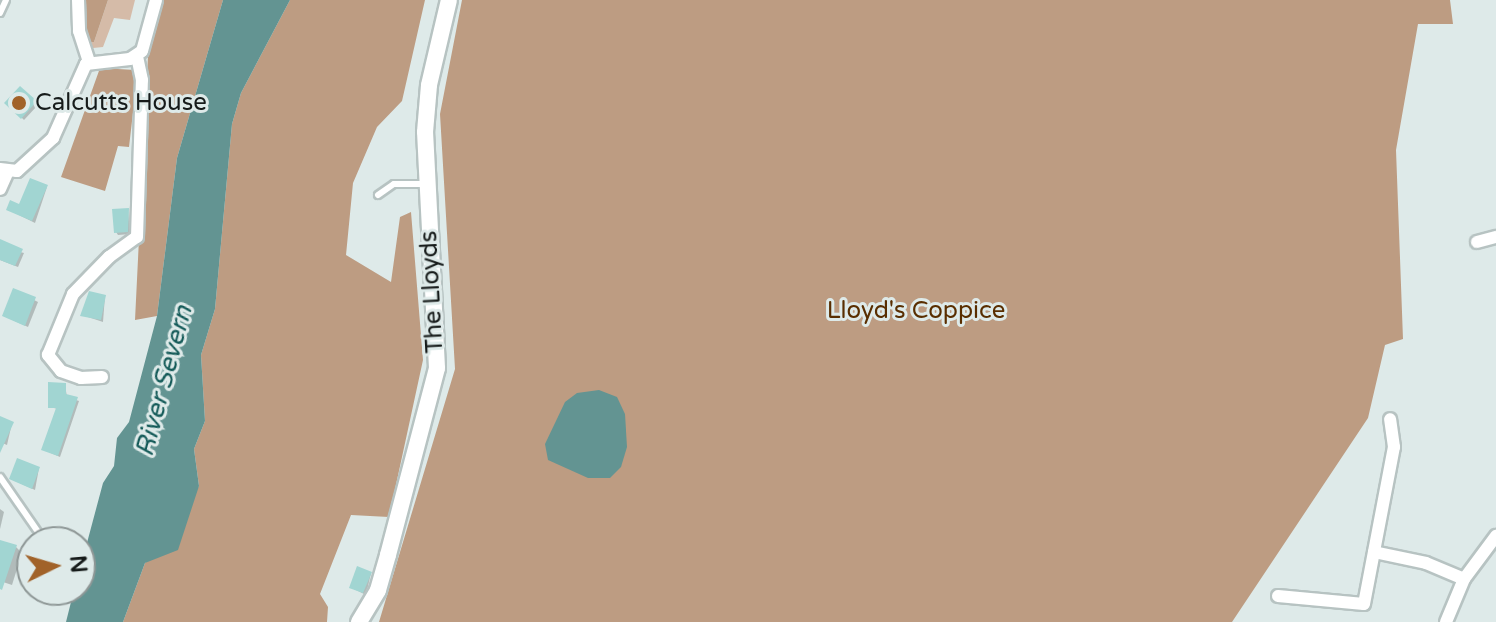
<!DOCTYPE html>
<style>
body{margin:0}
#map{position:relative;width:1496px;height:622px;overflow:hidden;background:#deeae9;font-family:"Varela Round",sans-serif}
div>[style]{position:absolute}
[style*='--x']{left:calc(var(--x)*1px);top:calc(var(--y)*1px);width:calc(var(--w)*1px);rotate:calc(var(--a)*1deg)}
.green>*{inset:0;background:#d5bba8}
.forest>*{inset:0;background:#bd9c82}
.water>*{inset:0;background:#639492}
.shadow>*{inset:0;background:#0003}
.building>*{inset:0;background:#a1d5d2}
.roads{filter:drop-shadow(2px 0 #b7c3c2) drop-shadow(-2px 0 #b7c3c2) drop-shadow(0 2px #b7c3c2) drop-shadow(0 -2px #b7c3c2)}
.lane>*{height:6px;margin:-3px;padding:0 3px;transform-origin:3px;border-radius:3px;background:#fff}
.street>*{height:12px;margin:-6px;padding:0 6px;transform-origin:6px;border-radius:6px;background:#fff}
.secondary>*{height:16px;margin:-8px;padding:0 8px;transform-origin:8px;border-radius:8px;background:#fff}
.dots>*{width:22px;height:22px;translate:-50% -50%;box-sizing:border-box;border:4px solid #deeae9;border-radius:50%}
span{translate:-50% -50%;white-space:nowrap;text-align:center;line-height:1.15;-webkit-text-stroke:6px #deeae9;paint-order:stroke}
.poi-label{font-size:24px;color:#161b1a}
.left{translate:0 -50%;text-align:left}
.street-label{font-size:24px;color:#161b1a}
.park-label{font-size:24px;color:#592e00}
.water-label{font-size:26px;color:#155b59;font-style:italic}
.north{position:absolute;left:16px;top:526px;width:80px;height:80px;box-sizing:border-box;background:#deeae9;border:2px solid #8e9796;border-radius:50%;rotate:85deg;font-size:22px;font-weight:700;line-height:32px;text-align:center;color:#161b1a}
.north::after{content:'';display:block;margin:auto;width:28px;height:36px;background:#a16229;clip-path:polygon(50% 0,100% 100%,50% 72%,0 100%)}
</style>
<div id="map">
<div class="green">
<i style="clip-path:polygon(108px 0,135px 0,130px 20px,114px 18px,103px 47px,93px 48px,87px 42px,94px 42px)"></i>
</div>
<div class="forest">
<i style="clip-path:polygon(84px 0,108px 0,94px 42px,87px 42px,83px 31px)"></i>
<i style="clip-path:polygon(164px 0,223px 0,177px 158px,157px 316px,135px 320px,148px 56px)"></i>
<i style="clip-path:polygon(290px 0,425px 0,402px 101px,377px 127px,353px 183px,346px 255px,391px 282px,400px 217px,411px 212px,423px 360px,389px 517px,351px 515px,320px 594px,328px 607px,327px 622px,123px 622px,145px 563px,156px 555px,199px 486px,194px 449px,205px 421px,201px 355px,215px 309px,232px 124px,241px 93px)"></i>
<i style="clip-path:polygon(462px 0,1450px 0,1453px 24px,1418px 24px,1396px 150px,1403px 339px,1385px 345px,1368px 418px,1232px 622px,379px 622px,455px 369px,440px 114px)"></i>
<i style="clip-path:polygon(100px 68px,135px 70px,137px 78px,129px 147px,118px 146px,105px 191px,61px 177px)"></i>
</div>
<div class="water">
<i style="clip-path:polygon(223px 0,290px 0,241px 93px,232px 124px,215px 309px,201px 355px,205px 421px,194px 449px,199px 486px,178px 550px,145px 563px,123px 622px,66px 622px,74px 590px,80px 590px,80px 569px,103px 483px,114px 466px,117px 438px,129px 422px,157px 316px,177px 158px)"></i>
<i style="clip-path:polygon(599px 390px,617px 397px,625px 414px,627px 447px,621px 467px,610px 478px,588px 478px,548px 460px,545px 444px,565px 402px,577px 393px)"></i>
</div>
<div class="shadow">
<i style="clip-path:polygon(20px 88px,38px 105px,24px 120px,7px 103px)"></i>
<i style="clip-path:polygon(47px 187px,35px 223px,9px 210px,20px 206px)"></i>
<i style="clip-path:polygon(128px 210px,130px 234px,118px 235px,116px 232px)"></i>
<i style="clip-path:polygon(0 247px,24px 253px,18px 267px,0 260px)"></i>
<i style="clip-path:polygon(14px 290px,38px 302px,28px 327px,4px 316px)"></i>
<i style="clip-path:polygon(105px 296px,103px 322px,82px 315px)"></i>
<i style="clip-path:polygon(65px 385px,67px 397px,79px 401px,60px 457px,44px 450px,58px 409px,50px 407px)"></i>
<i style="clip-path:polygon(12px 423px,7px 445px,0 442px,0 425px)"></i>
<i style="clip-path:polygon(39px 468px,35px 490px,11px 479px)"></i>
<i style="clip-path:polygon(0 509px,4px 512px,0 529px)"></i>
<i style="clip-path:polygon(0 546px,16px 547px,22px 553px,12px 585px,0 581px)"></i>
<i style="clip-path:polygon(371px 573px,366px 595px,352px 588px)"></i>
</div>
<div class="building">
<i style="clip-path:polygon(20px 86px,37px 101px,21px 119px,4px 103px)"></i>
<i style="clip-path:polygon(30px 178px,48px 185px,32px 221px,6px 210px,10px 200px,19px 204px)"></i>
<i style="clip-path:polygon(129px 208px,128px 232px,114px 233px,112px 209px)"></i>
<i style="clip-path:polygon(0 239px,23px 249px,15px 266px,0 260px)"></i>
<i style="clip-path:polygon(13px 288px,36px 297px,25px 326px,2px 316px)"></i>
<i style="clip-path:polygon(89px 291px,106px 295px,101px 320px,80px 316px)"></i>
<i style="clip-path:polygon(48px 382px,66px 383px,66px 394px,78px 397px,58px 456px,41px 450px,56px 408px,48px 408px)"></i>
<i style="clip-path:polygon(0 416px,14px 422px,0 453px)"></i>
<i style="clip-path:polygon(17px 458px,40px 467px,32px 489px,9px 479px)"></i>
<i style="clip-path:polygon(0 540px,17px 545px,2px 590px,0 589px)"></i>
<i style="clip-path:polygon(357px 566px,372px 572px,363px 593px,349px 588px)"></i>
</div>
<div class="roads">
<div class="lane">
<i style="--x:0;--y:13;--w:14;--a:-65"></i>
<i style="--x:378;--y:195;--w:19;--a:-35"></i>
<i style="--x:394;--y:184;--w:32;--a:0"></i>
<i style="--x:0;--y:477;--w:79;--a:55.3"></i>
</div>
<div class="street">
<i style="--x:78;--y:0;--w:31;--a:88"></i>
<i style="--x:79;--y:31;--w:33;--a:72"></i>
<i style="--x:0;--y:169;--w:17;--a:7"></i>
<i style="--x:17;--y:171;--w:49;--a:-42.5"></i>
<i style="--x:53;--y:138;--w:81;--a:-66"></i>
<i style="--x:86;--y:64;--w:44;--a:-6.5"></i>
<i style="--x:130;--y:59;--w:14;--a:-34"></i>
<i style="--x:142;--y:51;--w:53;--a:-74.6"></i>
<i style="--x:0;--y:189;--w:20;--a:-66"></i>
<i style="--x:1477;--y:242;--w:20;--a:-15"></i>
<i style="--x:102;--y:377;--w:21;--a:177"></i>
<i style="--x:81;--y:378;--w:21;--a:-161"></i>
<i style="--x:61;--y:371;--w:21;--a:-129"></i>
<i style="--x:48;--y:355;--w:66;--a:-67.7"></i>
<i style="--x:73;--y:294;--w:52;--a:-45.8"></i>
<i style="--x:109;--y:257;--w:34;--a:-36"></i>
<i style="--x:137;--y:237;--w:157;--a:-88.2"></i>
<i style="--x:142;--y:80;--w:25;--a:-102"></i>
<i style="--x:1374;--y:552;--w:53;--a:11.9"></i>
<i style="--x:1426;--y:563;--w:41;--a:22.8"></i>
<i style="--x:1278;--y:596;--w:86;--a:5.3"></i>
<i style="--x:1364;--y:604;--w:160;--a:-79.2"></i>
<i style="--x:1394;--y:447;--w:28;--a:-98"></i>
<i style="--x:1446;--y:622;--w:47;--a:-67.3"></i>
<i style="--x:1464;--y:579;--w:54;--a:-53.3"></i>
</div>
<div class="secondary">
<i style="--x:359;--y:622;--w:37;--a:-59"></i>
<i style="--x:378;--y:590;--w:36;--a:-74"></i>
<i style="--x:388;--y:555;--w:193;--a:-75.3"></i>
<i style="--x:437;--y:368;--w:236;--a:-92.9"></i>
<i style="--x:425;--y:132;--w:47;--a:-85.1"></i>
<i style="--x:429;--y:85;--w:87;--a:-76.8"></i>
</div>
</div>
<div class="dots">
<i style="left:19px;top:103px;background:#a16229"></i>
</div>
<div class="poi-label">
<span class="left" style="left:35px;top:103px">Calcutts House</span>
</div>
<div class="street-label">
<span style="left:432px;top:292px;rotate:-93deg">The Lloyds</span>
</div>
<div class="park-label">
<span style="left:916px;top:311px">Lloyd's Coppice</span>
</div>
<div class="water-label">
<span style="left:164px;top:381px;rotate:-75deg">River Severn</span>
</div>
<div class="north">N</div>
</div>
